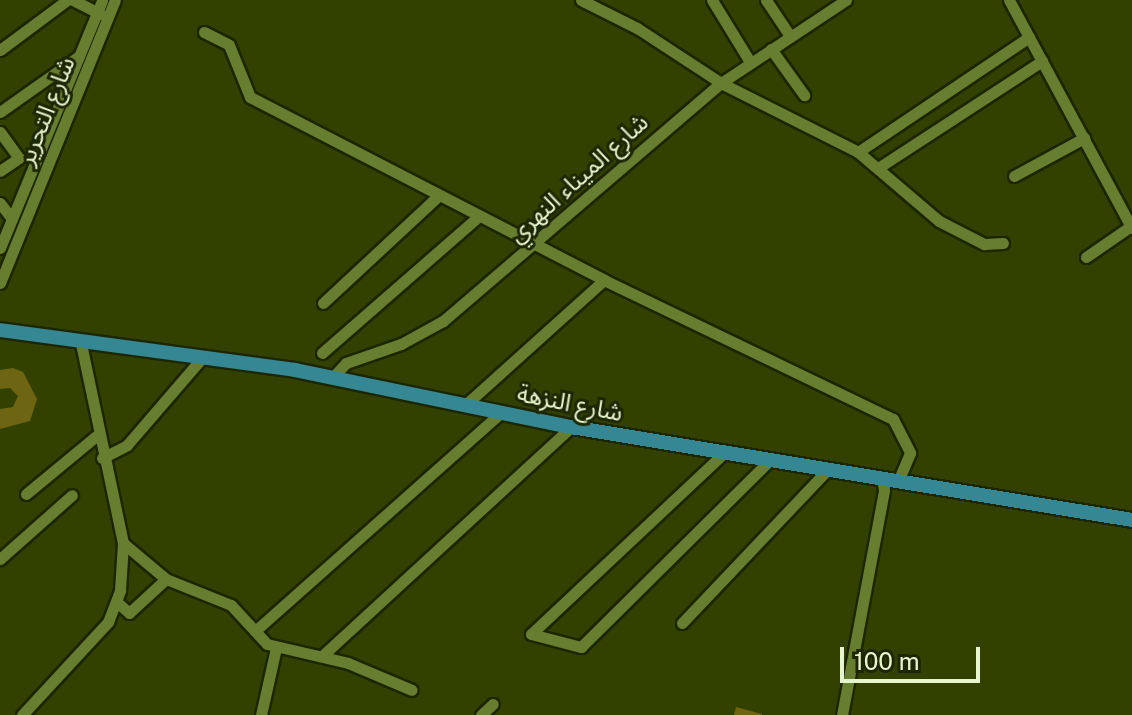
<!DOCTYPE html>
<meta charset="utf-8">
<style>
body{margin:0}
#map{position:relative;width:1132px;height:715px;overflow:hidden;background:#324100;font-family:"Public Sans","Noto Sans Arabic",sans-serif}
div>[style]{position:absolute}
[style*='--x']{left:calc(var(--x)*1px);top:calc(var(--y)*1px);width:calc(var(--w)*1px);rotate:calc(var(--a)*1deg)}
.building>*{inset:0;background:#6d6512}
.roads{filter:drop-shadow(2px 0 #1c2600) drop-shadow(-2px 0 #1c2600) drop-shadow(0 2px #1c2600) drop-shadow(0 -2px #1c2600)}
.minor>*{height:11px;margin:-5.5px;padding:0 5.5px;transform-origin:5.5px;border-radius:5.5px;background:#677d2f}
.major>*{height:14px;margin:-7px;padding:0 7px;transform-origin:7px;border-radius:7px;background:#368794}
span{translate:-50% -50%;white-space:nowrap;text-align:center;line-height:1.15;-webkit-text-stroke:6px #1d2605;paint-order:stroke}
.street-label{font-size:24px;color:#e7f5ce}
.scale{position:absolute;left:840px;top:647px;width:140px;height:36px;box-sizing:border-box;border:4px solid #e7f5ce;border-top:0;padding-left:10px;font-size:24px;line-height:28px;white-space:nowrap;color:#e7f5ce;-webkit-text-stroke:6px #1d2605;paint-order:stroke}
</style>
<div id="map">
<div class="building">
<i style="clip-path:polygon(13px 368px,23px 372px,37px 399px,30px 421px,0 429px,0 409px,13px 407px,18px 396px,10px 388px,0 389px,0 370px)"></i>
<i style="clip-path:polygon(736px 707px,762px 714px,762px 715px,734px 715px)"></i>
</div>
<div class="roads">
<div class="minor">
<i style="--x:73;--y:0;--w:31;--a:27"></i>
<i style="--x:581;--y:0;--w:63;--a:26.6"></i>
<i style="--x:637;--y:28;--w:100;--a:33.2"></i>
<i style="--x:721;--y:83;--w:153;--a:26.7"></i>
<i style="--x:858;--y:152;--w:106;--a:40.4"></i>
<i style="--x:939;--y:221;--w:51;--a:27.1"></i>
<i style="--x:984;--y:244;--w:19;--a:-3"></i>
<i style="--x:712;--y:0;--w:73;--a:58.5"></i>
<i style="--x:766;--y:0;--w:43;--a:56.3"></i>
<i style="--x:1009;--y:0;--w:259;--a:61.7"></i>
<i style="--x:204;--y:32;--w:28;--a:27"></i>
<i style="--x:229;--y:45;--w:56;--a:68"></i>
<i style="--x:250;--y:97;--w:399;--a:27.3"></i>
<i style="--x:604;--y:280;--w:187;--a:138"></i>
<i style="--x:771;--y:49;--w:57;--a:54.3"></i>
<i style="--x:0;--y:50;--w:84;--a:-36.7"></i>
<i style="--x:0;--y:112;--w:97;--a:-35.3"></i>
<i style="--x:0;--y:132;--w:32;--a:54"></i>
<i style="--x:19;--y:158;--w:23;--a:146"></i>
<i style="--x:858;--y:152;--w:206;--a:-33.9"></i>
<i style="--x:878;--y:168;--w:196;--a:-33.1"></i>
<i style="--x:1014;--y:176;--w:80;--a:-28.5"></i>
<i style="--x:0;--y:203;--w:20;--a:53"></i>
<i style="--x:0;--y:248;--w:268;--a:-67.6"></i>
<i style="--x:1086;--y:257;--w:55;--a:-34.6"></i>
<i style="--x:604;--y:280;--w:321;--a:25.7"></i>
<i style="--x:893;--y:419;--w:38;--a:63"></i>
<i style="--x:910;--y:453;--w:30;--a:113"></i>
<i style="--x:0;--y:283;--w:305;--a:-67.9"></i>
<i style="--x:323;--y:303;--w:157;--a:-42.9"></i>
<i style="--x:322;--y:353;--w:207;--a:-41.1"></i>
<i style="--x:333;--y:377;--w:19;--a:-47"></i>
<i style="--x:346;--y:363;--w:58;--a:-19.1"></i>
<i style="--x:401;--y:344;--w:48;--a:-28.7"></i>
<i style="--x:443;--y:321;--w:366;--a:-40.6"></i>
<i style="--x:721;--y:83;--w:150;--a:-33.6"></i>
<i style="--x:725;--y:452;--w:266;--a:136.8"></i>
<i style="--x:531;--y:634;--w:52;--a:14.6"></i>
<i style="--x:581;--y:647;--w:266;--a:-44.7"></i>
<i style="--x:102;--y:458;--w:28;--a:-27"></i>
<i style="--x:127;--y:445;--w:113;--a:-49.3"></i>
<i style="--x:26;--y:494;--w:91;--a:-39.6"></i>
<i style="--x:123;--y:543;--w:56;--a:39.9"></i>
<i style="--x:166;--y:579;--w:70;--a:21.8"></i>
<i style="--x:231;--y:605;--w:53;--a:47.3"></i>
<i style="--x:267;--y:644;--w:83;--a:13.2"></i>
<i style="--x:348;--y:663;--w:69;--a:22.9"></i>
<i style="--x:0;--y:559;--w:96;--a:-41.6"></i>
<i style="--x:118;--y:603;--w:15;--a:42"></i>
<i style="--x:129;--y:613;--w:50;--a:-42.6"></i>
<i style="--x:682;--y:623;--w:212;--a:-46.5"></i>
<i style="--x:255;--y:631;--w:330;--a:-41.6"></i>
<i style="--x:322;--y:656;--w:338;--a:-42.6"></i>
<i style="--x:22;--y:715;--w:127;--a:-47.2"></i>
<i style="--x:108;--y:622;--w:34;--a:-69"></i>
<i style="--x:120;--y:590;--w:47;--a:-86.3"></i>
<i style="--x:123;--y:543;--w:203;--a:-101.9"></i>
<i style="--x:261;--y:715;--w:69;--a:-77.4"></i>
<i style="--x:481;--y:715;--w:16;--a:-43"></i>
<i style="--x:842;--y:715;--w:229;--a:-79.4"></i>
<i style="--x:884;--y:490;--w:12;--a:-99"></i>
</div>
<div class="major">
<i style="--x:0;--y:330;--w:298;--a:7.7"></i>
<i style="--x:295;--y:370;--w:282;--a:11.7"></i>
<i style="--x:571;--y:427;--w:569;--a:9.41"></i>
</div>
</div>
<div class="street-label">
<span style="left:46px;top:111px;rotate:-68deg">شارع التحرير</span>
<span style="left:578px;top:178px;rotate:-42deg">شارع الميناء النهري</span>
<span style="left:570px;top:403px;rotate:11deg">شارع النزهة</span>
</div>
<div class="scale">100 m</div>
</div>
